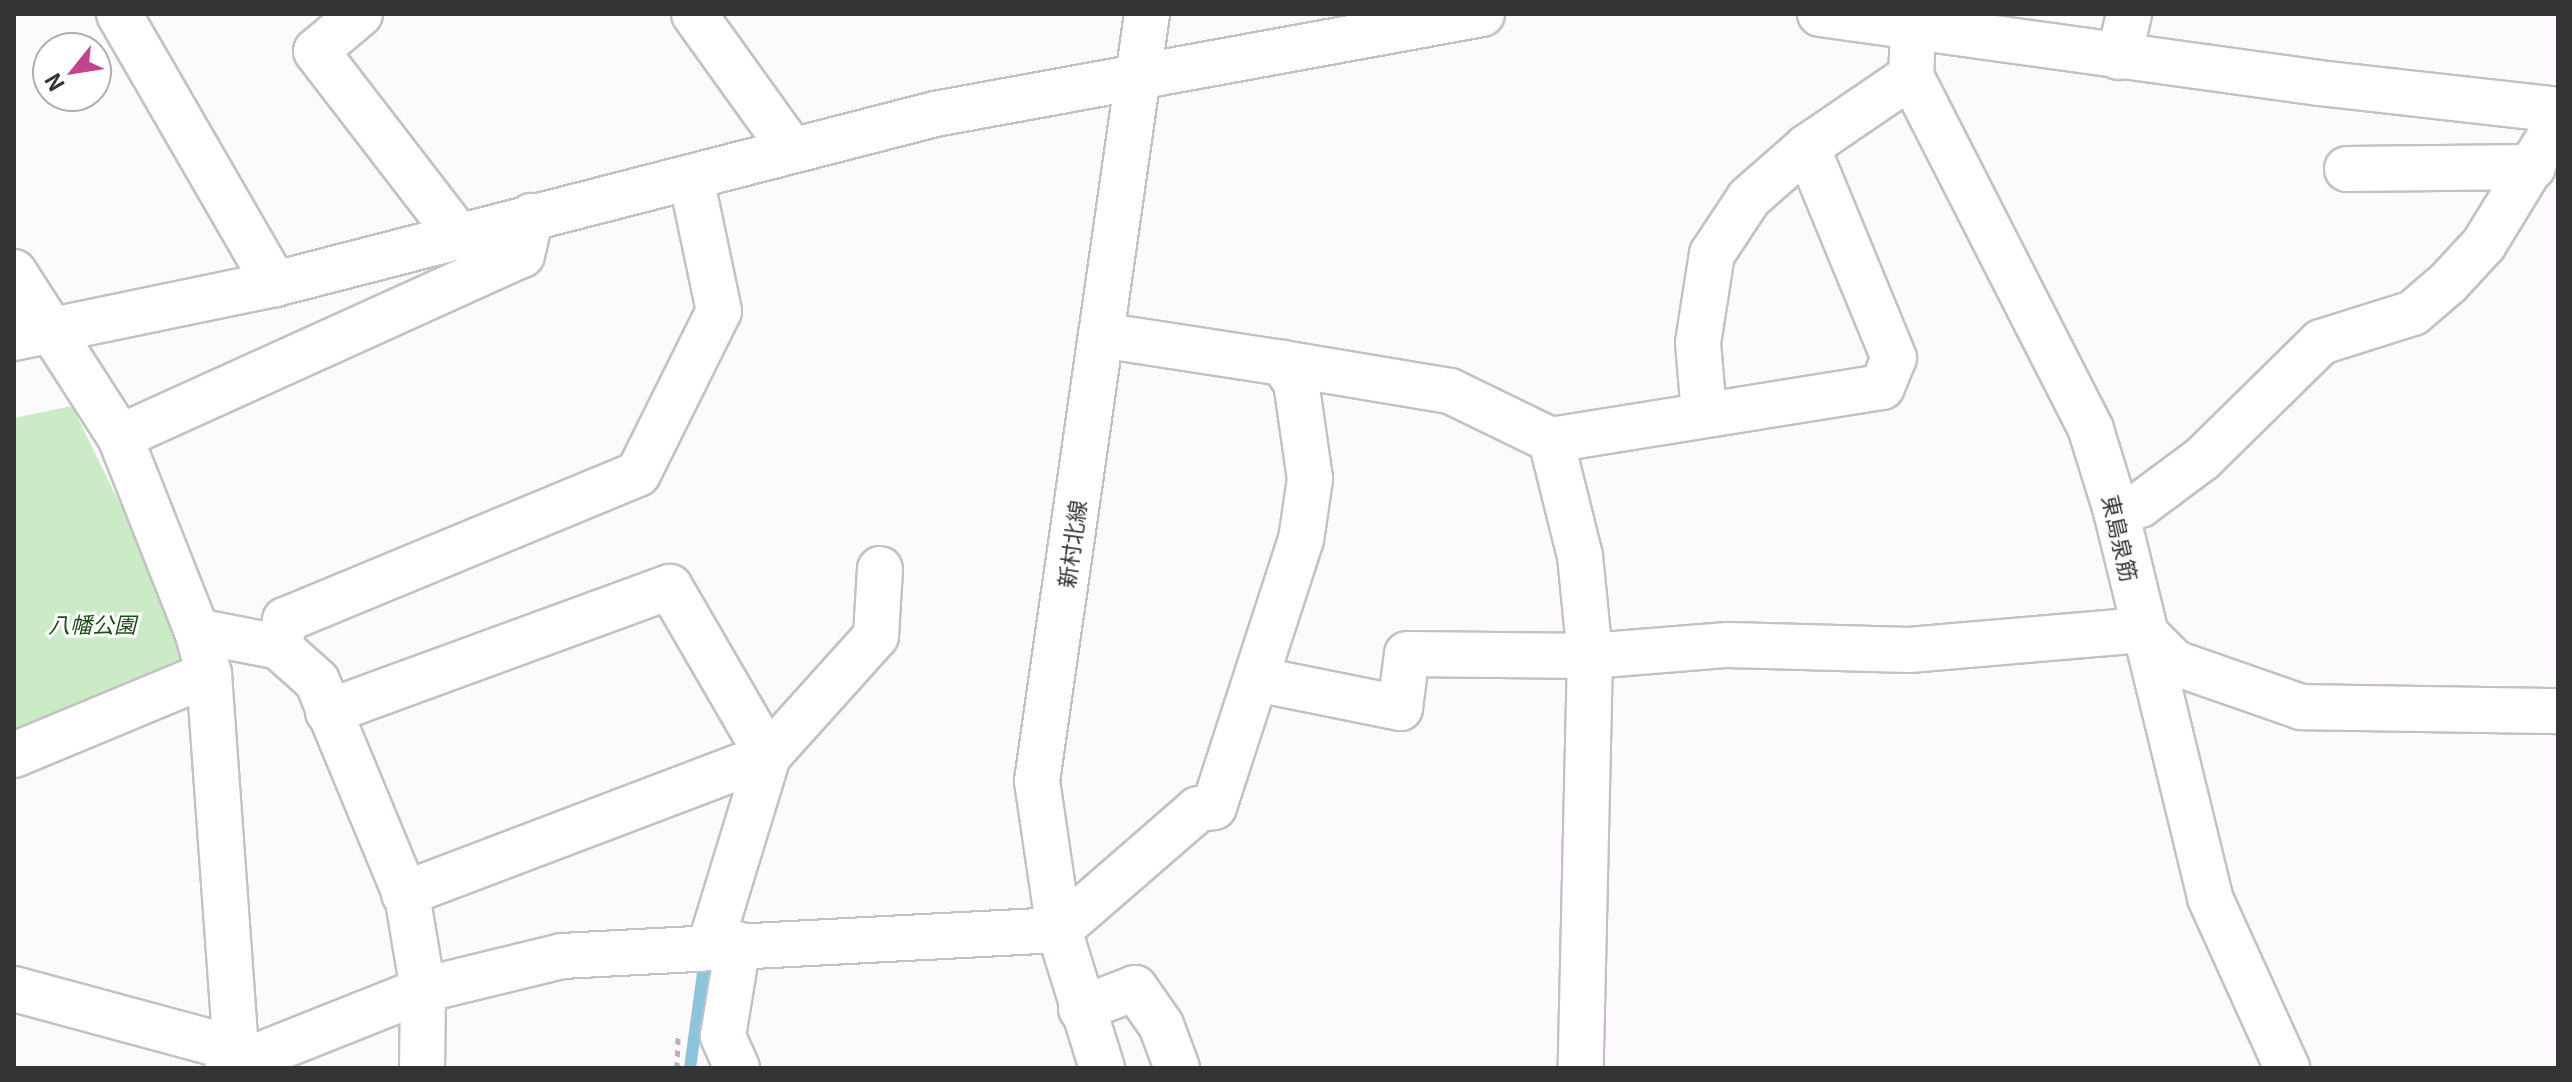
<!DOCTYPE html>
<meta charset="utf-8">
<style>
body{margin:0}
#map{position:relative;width:2572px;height:1082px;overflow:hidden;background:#fdfafe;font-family:Georgia,"Noto Sans JP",serif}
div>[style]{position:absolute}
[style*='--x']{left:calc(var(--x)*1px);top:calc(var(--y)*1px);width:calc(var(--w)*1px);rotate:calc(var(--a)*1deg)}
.green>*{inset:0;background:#caebc6}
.stream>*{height:12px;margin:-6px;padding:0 6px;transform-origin:6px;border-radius:6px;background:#8ac4dd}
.path>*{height:5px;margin-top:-2.5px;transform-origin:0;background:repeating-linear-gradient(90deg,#b6b3b6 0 6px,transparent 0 12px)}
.roads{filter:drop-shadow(2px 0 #c3c1c4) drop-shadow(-2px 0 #c3c1c4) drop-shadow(0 2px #c3c1c4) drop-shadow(0 -2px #c3c1c4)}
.minor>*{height:44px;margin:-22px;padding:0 22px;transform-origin:22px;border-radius:22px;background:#fff}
span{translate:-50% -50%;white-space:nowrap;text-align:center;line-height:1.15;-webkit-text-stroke:6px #fff;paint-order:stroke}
.street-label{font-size:22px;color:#353435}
.park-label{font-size:22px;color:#1b4d17;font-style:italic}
.frame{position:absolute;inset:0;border:16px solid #353435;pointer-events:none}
.north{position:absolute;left:32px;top:32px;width:80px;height:80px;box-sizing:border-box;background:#fff;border:2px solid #aeaeae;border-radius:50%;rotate:240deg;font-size:22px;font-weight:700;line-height:32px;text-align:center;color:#353435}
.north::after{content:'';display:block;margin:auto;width:28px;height:36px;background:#c4438d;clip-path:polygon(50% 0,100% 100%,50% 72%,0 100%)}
</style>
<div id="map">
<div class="green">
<i style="clip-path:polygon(72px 406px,198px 664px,14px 740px,14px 418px)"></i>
</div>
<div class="stream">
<i style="--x:690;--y:1068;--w:110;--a:-82.2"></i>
</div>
<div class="path">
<i style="--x:677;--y:1068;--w:31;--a:-88"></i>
</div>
<div class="roads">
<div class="minor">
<i style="--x:119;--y:14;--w:312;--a:60"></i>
<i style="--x:360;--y:14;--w:57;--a:139.9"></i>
<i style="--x:316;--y:51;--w:231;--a:52.4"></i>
<i style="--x:694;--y:14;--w:166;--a:54.3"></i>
<i style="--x:1820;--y:14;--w:504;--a:7.87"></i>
<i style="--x:2319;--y:83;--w:241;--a:6.4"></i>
<i style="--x:1914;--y:14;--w:62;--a:92.8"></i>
<i style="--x:1911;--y:76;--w:397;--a:63"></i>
<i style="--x:2091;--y:430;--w:85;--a:72.8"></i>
<i style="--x:2116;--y:511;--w:398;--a:76.3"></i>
<i style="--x:2210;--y:898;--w:187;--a:65.6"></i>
<i style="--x:2119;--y:57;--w:44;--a:-76.9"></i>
<i style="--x:2347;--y:169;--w:186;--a:-0.6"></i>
<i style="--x:14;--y:272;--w:196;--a:57.3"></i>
<i style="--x:120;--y:437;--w:209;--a:68.4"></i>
<i style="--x:197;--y:631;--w:45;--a:74.4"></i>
<i style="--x:209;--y:674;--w:387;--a:85.9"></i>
<i style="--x:14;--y:338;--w:267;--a:-11.7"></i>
<i style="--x:275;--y:284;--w:682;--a:-14.44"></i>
<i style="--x:935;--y:114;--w:556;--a:-10.36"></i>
<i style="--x:1282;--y:363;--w:170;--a:9.5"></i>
<i style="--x:1450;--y:391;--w:112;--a:25.9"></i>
<i style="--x:1551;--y:440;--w:335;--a:-9.1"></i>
<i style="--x:1882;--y:387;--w:31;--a:-68"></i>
<i style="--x:1894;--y:358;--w:228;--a:-112.4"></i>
<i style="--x:1704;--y:413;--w:70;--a:-94.9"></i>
<i style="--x:1698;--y:343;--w:90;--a:-81.1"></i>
<i style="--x:1712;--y:254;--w:67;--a:-56.5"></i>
<i style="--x:1749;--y:198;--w:77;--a:-41.3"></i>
<i style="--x:1807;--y:147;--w:126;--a:-34.3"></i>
<i style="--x:120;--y:437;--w:441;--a:-24.4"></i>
<i style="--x:522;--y:255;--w:40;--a:-77"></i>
<i style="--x:1551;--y:440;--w:120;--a:76"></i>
<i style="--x:1580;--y:556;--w:100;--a:84.3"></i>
<i style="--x:1590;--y:656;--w:412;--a:91.3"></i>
<i style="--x:2116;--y:511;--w:25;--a:-14"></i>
<i style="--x:2140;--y:505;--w:79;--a:-36.7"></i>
<i style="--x:2203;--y:458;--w:165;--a:-44.5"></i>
<i style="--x:2321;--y:342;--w:96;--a:-17.5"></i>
<i style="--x:2413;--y:313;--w:46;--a:-40.6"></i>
<i style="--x:2448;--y:283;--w:53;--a:-47.3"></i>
<i style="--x:2484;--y:244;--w:142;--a:-58.6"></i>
<i style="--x:197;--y:631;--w:84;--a:11"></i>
<i style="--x:279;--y:647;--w:51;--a:41.8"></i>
<i style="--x:317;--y:681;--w:238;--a:67.5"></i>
<i style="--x:408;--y:901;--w:90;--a:80.4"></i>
<i style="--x:423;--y:990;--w:78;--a:90.7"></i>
<i style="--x:279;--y:647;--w:28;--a:-77"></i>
<i style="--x:285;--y:620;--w:382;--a:-22.5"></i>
<i style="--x:638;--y:474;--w:182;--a:-63.6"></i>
<i style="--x:719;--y:311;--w:136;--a:-101.9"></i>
<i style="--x:1256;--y:679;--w:147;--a:11.4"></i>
<i style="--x:1400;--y:708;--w:54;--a:-82.6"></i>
<i style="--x:1407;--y:654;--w:183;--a:0.6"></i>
<i style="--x:1590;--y:656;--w:138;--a:-4.6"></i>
<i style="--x:1728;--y:645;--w:181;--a:1.6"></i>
<i style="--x:1909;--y:650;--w:234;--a:-4.9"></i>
<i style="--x:2142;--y:630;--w:47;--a:45"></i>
<i style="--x:2175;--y:663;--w:133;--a:19.2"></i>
<i style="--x:2301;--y:707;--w:257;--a:0.9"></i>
<i style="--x:328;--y:712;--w:364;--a:-20.1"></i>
<i style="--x:670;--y:587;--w:195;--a:59.9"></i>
<i style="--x:14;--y:755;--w:211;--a:-22.6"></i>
<i style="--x:404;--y:894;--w:389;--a:-20.8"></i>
<i style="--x:710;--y:946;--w:199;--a:-73"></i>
<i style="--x:768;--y:756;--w:161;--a:-48"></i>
<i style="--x:876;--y:636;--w:67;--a:-86.6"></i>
<i style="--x:14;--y:989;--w:230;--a:15.1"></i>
<i style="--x:1081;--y:1009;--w:58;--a:-21.3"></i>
<i style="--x:1135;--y:988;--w:45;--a:54.9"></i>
<i style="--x:1161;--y:1025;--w:46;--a:69.6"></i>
<i style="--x:227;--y:1068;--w:211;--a:-21.7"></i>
<i style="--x:423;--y:990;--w:143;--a:-13.7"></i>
<i style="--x:562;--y:956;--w:498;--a:-3"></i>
<i style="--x:1059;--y:930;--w:184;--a:-41"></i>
<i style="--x:1198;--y:809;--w:16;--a:-7"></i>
<i style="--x:1214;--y:807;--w:281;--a:-72"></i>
<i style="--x:1301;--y:540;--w:62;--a:-81.6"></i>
<i style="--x:1310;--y:479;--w:98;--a:-98.2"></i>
<i style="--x:1296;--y:382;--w:24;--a:-126"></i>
<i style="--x:1282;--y:363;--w:183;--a:-171.2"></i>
<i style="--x:737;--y:1068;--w:35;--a:-114"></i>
<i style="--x:723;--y:1036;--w:93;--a:-80.7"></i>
<i style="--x:1102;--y:1068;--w:145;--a:-107.3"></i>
<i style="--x:1059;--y:930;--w:151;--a:-98.4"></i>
<i style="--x:1037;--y:781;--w:775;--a:-81.84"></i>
</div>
</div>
<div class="street-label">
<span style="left:2121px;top:538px;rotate:77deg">東島泉筋</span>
<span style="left:1071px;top:544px;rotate:-82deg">新村北線</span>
</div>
<div class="park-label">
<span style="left:92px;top:624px">八幡公園</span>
</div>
<div class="frame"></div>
<div class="north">N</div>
</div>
